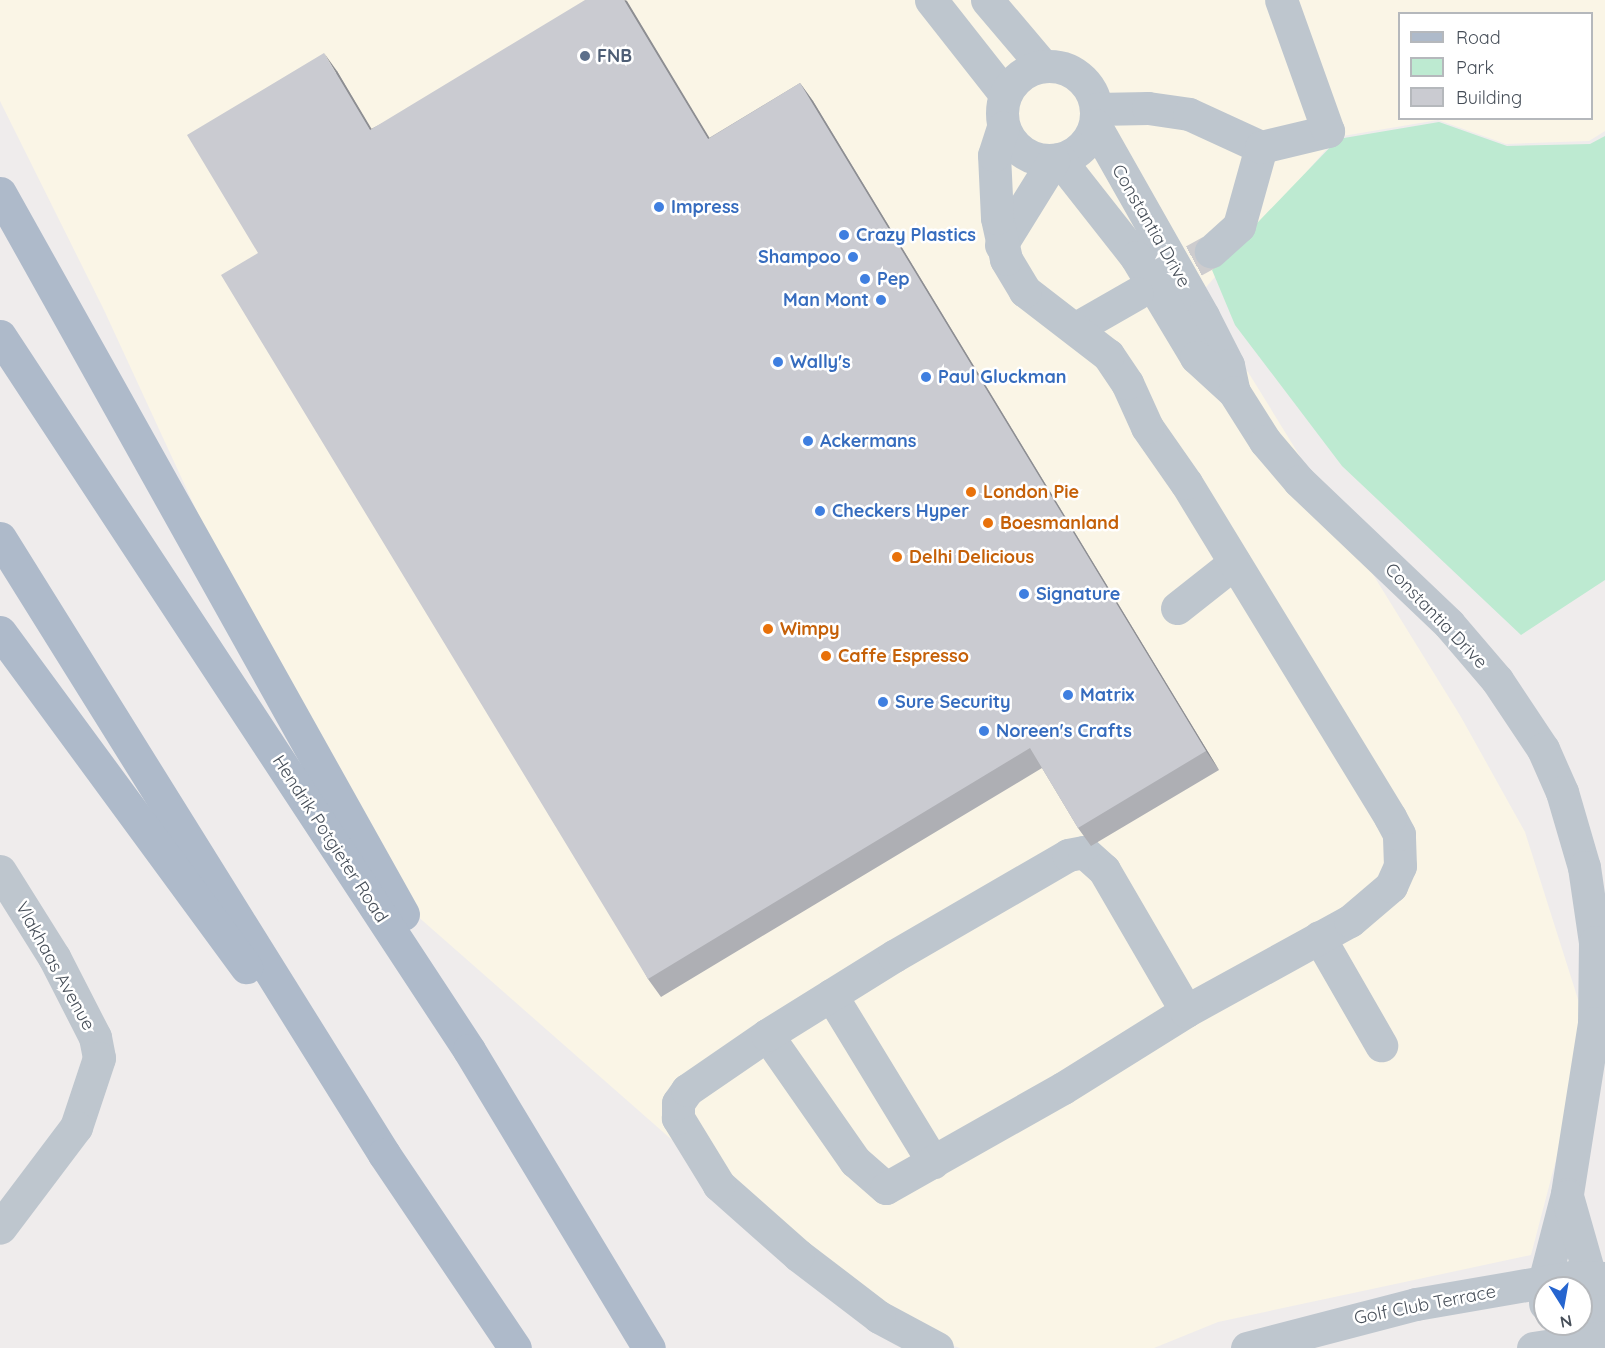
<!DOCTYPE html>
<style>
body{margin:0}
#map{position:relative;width:1605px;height:1348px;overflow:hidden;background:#efecec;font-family:Quicksand,sans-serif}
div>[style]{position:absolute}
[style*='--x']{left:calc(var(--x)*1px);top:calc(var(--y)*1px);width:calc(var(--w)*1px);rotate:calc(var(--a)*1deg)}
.commercial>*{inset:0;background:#faf5e6}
.green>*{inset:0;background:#bdead1}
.minor-tunnel>*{height:33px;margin-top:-16.5px;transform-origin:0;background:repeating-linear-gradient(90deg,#cdccce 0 33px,transparent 0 49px)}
.minor>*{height:33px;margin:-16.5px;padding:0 16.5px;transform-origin:16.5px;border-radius:16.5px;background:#bec6ce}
.minor>.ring{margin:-16.5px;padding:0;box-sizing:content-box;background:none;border:33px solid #bec6ce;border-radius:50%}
.major>*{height:33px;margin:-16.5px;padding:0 16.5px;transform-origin:16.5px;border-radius:16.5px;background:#aebaca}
.wall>*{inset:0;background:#aeafb4}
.shaded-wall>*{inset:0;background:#8d8e92}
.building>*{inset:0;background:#cacbd1}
.dots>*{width:16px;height:16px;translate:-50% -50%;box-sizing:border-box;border:3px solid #fff;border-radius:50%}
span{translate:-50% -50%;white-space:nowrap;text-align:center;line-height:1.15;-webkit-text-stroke:5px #fff;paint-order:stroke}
.service-label{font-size:18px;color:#4e5e75;font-weight:700}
.left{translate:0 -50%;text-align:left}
.shop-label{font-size:18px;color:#366cbe;font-weight:700}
.right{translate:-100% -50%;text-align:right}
.street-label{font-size:18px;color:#464e58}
.food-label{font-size:18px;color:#c56008;font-weight:700}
.legend{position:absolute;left:1398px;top:12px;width:195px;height:108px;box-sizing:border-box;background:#fff;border:2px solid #b5b8bc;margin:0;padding:8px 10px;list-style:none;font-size:18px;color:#464e58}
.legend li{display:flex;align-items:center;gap:12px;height:30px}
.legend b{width:30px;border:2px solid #b5b8bc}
.north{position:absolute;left:1533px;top:1276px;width:60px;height:60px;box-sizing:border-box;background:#fff;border:2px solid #b5b8bc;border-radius:50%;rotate:169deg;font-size:16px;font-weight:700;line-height:24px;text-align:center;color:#464e58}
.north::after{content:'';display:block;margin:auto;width:21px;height:27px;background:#2665cf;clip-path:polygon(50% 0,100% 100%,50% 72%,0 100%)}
</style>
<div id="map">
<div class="commercial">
<i style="clip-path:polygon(evenodd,0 0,1605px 0,1605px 131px,1589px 141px,1506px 144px,1438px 120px,1337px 137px,1187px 309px,1248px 372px,1461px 717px,1525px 832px,1589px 1034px,1531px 1255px,1218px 1322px,1154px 1348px,960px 1348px,878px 1321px,415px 914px,272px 674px,104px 310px,0 101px,0 0,1400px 14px,1592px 14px,1592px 118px,1400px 118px,1400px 14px)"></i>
</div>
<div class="green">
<i style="clip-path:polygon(1439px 122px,1507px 146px,1590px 144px,1605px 136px,1605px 580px,1521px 635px,1342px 466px,1235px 325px,1212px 270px,1338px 139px)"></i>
</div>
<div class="minor-tunnel">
<i style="--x:1151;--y:284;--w:68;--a:-28.8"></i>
</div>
<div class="minor">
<i style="--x:931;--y:0;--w:120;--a:51.8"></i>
<i style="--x:987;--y:0;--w:87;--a:49.7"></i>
<i class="ring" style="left:1002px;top:66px;width:61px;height:61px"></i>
<i style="--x:1096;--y:109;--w:52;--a:-1.1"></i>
<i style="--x:1148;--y:108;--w:41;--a:8.3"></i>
<i style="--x:1189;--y:114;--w:79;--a:24.6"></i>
<i style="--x:1261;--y:147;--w:82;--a:105.6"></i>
<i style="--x:1239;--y:226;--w:38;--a:138"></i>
<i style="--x:1095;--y:125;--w:219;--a:60.5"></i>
<i style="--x:1203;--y:316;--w:55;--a:63"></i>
<i style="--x:1228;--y:365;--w:24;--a:78"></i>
<i style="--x:1261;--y:147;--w:69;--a:-13.4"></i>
<i style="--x:1328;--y:131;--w:139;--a:-109.7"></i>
<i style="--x:1059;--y:159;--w:125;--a:51.8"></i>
<i style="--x:1136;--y:257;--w:117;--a:59"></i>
<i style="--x:1196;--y:357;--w:52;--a:42.6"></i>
<i style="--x:1234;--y:392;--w:58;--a:57.7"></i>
<i style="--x:1265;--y:441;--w:52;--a:49.6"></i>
<i style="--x:1299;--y:481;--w:207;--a:43.6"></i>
<i style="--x:1449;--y:624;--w:74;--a:49.4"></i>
<i style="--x:1497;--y:680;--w:83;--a:56.3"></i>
<i style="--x:1543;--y:749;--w:47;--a:66.2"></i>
<i style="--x:1562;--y:792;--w:78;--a:73.7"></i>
<i style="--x:1584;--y:867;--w:76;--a:81.7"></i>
<i style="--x:1595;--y:942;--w:81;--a:90.7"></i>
<i style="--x:1594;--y:1023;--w:173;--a:99"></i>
<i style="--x:1567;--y:1194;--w:91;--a:104.6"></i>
<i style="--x:1544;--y:1282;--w:22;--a:87"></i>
<i style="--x:1001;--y:245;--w:99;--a:-58.2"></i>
<i style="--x:1076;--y:328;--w:70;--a:-29.8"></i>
<i style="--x:1177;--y:608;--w:73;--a:-38.3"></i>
<i style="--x:0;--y:871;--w:102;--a:57.9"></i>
<i style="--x:54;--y:957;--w:90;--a:62.9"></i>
<i style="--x:95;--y:1037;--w:21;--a:79"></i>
<i style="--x:99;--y:1058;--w:73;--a:108.4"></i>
<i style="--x:76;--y:1127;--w:126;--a:127"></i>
<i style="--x:1319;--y:937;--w:125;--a:60.1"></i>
<i style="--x:831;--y:995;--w:196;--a:58.6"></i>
<i style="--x:767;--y:1035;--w:154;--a:55.1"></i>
<i style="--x:855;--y:1161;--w:41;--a:41.1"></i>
<i style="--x:886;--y:1188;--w:203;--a:-29.5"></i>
<i style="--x:1063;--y:1088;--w:145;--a:-32"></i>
<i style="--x:1186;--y:1011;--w:187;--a:-28.8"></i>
<i style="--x:1350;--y:921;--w:54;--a:-40.5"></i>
<i style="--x:1391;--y:886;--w:22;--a:-66"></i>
<i style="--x:1400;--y:866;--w:32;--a:-92"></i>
<i style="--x:1399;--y:834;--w:19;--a:-118"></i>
<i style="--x:1390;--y:817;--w:391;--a:-121.4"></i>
<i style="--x:1186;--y:483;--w:68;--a:-124.9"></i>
<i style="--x:1147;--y:427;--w:48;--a:-114.4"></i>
<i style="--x:1127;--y:383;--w:34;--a:-124"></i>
<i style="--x:1108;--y:355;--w:105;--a:-142.4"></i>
<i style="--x:1025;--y:291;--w:37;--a:-121"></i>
<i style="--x:1006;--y:259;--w:42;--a:-102.4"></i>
<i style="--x:997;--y:218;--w:63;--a:-92.7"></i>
<i style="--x:994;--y:155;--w:29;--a:-72"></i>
<i style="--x:1567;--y:1196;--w:84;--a:74.1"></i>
<i style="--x:1590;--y:1277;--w:71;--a:90.8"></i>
<i style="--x:937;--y:1348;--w:66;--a:-151.9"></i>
<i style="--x:879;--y:1317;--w:102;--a:-142.6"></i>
<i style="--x:798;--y:1255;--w:106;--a:-138.5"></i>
<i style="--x:719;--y:1185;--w:79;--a:-121.5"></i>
<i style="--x:678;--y:1118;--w:15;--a:-90"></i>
<i style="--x:678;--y:1103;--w:16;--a:-55"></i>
<i style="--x:687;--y:1090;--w:97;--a:-34.5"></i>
<i style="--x:767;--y:1035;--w:150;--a:-31.9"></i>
<i style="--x:894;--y:956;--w:201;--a:-30.1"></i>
<i style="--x:1068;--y:855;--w:16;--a:-11"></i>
<i style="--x:1084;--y:852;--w:27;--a:42"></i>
<i style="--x:1104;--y:870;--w:163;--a:59.8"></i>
<i style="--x:1247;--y:1348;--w:175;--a:-14.6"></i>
<i style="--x:1416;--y:1304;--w:158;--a:-9.8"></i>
<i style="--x:1572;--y:1277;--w:33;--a:2"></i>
<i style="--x:1533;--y:1348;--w:73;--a:-8.7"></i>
</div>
<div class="major">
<i style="--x:0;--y:193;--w:826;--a:60.8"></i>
<i style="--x:0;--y:336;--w:854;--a:56.7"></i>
<i style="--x:469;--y:1050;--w:348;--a:58.9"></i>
<i style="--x:0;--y:538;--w:726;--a:58.06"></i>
<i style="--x:384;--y:1154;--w:234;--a:56"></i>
<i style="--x:0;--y:632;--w:416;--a:53.7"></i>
</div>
<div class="wall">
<i style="clip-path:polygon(626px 0,709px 138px,800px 83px,813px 101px,1219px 770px,1091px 846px,1078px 828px,1042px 768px,661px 997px,648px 979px,258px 253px,337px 71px,371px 129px)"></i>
</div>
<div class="shaded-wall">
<i style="clip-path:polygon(624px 0,627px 1px,721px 157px,708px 139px)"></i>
<i style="clip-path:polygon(324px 53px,337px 71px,383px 148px,370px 130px)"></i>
<i style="clip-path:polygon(800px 83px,813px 101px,1219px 770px,1206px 751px)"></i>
</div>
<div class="building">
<i style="clip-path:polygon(585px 0,624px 0,708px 139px,800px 83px,1206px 751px,1078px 828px,1030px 748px,648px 979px,221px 275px,258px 253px,187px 135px,324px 53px,370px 130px)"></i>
</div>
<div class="dots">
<i style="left:585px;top:56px;background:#5c6f8a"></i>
<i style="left:659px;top:207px;background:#3f7fe0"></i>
<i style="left:844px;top:235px;background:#3f7fe0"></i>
<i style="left:853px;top:257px;background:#3f7fe0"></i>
<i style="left:865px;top:279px;background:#3f7fe0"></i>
<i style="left:881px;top:300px;background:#3f7fe0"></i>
<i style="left:778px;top:362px;background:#3f7fe0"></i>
<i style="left:926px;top:377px;background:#3f7fe0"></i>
<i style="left:808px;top:441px;background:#3f7fe0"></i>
<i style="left:971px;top:492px;background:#e8710a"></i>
<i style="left:820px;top:511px;background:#3f7fe0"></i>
<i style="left:988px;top:523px;background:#e8710a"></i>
<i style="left:897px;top:557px;background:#e8710a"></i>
<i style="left:1024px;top:594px;background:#3f7fe0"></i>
<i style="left:768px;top:629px;background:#e8710a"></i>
<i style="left:826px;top:656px;background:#e8710a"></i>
<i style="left:1068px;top:695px;background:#3f7fe0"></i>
<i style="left:883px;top:702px;background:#3f7fe0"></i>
<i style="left:984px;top:731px;background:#3f7fe0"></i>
</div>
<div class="service-label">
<span class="left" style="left:597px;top:56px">FNB</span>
</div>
<div class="shop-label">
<span class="left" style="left:671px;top:207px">Impress</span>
<span class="left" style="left:856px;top:235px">Crazy Plastics</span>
<span class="right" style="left:841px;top:257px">Shampoo</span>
<span class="left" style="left:877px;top:279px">Pep</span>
<span class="right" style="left:869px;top:300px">Man Mont</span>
<span class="left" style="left:790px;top:362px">Wally's</span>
<span class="left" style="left:938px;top:377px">Paul Gluckman</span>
<span class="left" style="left:820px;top:441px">Ackermans</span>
<span class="left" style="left:832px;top:511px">Checkers Hyper</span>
<span class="left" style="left:1036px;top:594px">Signature</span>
<span class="left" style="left:1080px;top:695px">Matrix</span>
<span class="left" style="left:895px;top:702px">Sure Security</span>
<span class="left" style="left:996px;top:731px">Noreen's Crafts</span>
</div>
<div class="street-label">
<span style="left:1151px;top:226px;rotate:60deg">Constantia Drive</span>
<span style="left:1436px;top:616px;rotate:46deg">Constantia Drive</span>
<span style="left:330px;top:839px;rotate:57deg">Hendrik Potgieter Road</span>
<span style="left:55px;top:966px;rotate:61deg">Vlakhaas Avenue</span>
<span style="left:1425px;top:1305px;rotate:-11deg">Golf Club Terrace</span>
</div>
<div class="food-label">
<span class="left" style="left:983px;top:492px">London Pie</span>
<span class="left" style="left:1000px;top:523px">Boesmanland</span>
<span class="left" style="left:909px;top:557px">Delhi Delicious</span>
<span class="left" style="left:780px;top:629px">Wimpy</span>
<span class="left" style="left:838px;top:656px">Caffe Espresso</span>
</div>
<ul class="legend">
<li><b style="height:8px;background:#aebaca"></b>Road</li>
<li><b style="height:16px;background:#bdead1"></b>Park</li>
<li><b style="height:16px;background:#cacbd1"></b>Building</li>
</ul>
<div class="north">N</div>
</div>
